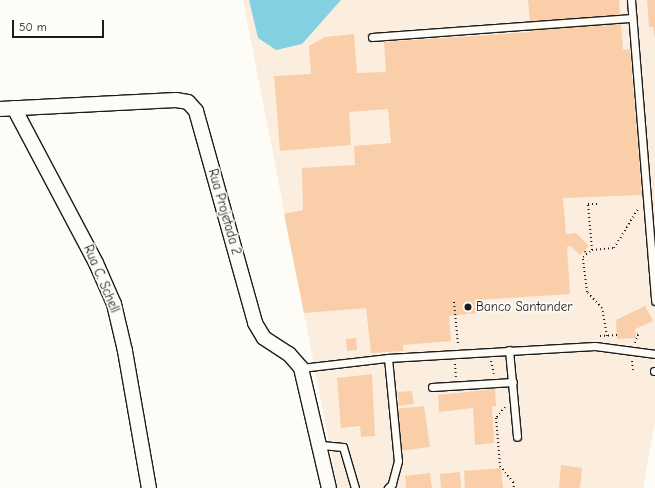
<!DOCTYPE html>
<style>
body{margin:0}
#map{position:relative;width:655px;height:488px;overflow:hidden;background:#fdfcf7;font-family:"Comic Neue",sans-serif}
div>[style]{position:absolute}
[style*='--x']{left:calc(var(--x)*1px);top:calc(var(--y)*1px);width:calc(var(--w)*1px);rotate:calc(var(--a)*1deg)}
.built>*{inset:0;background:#fceedf}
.water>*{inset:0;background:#83d0e1}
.building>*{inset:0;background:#f9cea8}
.path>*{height:2px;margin-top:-1px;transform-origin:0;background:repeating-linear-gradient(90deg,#1c1c1c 0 1px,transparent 0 4px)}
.roads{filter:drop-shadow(1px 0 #1c1c1c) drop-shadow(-1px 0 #1c1c1c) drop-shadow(0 1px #1c1c1c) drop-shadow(0 -1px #1c1c1c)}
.service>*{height:7px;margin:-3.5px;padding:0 3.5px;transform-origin:3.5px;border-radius:3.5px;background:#fdfcf7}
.minor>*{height:14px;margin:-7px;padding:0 7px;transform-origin:7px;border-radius:7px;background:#fdfcf7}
.dots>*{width:11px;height:11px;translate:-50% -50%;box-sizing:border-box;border:2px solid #fdfcf7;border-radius:50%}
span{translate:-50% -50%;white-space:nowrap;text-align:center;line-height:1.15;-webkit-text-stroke:3.5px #fdfcf7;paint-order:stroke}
.street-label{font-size:13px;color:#1c1c1c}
.poi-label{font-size:13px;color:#1c1c1c}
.left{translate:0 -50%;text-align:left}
.scale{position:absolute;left:12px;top:20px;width:92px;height:18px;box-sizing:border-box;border:2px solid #1c1c1c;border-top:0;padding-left:5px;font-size:12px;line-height:14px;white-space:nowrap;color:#1c1c1c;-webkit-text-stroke:3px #fdfcf7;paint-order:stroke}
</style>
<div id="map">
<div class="built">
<i style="clip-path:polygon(243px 0,655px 0,655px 422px,643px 488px,338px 488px)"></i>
</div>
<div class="water">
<i style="clip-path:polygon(249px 0,341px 0,302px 44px,276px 50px,258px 38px)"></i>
</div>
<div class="building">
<i style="clip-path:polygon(528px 0,619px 0,623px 50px,630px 49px,642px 195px,563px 198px,566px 234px,576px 233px,589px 246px,580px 255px,571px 246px,567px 247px,570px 294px,476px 300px,477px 313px,449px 316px,451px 341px,403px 345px,403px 351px,371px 353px,366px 308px,304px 313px,284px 214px,303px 210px,302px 168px,355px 165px,354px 146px,391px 143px,388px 109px,349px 112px,351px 145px,280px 151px,274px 76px,311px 74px,309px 46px,325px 37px,354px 34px,357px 73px,386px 72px,384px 42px,531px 32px)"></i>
<i style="clip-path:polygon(647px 0,655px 0,655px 39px,653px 27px,649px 27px)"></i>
<i style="clip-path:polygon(645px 306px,653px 321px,635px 329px,636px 338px,617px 339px,616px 320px)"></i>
<i style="clip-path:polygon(356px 338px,357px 350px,347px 351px,346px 339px)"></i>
<i style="clip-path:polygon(372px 374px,375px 436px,361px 437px,360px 426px,341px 428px,337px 378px)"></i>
<i style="clip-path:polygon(495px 389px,496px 406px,492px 406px,494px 443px,475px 445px,473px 408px,439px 412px,438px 395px)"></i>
<i style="clip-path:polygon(412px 391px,414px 404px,399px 406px,398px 392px)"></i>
<i style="clip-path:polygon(424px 406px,430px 447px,399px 451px,395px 409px)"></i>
<i style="clip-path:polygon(561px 465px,582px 468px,580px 488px,559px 488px)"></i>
<i style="clip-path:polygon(501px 468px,503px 488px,465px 488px,464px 471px)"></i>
<i style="clip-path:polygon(460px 472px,461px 488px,441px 488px,440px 474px)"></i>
<i style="clip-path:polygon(430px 473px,432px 488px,406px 488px,405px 476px)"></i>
</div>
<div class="path">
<i style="--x:592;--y:250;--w:46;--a:-95"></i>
<i style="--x:588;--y:204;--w:9;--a:0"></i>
<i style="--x:585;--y:251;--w:4;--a:56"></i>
<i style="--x:454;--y:302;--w:42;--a:84.6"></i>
<i style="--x:600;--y:336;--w:17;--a:-3"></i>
<i style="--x:607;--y:336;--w:28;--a:-100"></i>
<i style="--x:602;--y:308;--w:22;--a:-133"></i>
<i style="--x:587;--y:292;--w:35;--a:-97"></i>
<i style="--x:583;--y:257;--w:11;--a:-38"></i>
<i style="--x:592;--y:250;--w:22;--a:-5"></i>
<i style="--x:614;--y:248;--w:46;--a:-58.4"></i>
<i style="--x:635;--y:343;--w:9;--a:-69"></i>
<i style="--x:638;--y:335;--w:3;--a:-162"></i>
<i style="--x:491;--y:361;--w:13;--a:77"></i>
<i style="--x:632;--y:361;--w:9;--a:84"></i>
<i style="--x:455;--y:364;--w:13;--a:86"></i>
<i style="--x:505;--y:407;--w:14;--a:129"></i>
<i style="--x:496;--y:418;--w:48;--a:85.2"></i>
<i style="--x:500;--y:466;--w:21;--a:51"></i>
<i style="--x:513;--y:482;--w:6;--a:81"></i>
</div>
<div class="roads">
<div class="service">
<i style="--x:631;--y:0;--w:302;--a:85.4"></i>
<i style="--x:372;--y:37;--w:261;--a:-4.2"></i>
<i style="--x:509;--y:350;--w:87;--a:84.7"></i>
<i style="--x:388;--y:358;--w:103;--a:84.5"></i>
<i style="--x:398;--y:461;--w:24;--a:105"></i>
<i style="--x:392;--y:484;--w:6;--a:135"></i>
<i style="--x:301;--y:368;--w:88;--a:-6.6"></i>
<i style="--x:388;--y:358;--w:207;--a:-3.3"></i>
<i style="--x:595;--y:346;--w:61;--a:7.6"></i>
<i style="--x:654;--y:371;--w:1;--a:0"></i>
<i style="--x:432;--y:387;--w:81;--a:-3.5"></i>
<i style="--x:321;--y:445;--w:22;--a:5"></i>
<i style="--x:343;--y:447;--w:43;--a:73.7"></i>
</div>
<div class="minor">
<i style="--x:14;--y:108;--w:175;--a:62.1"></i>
<i style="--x:96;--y:263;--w:45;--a:66.3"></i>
<i style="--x:114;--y:304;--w:48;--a:76.8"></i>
<i style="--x:125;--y:351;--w:139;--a:80.1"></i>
<i style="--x:0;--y:109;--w:176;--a:-2.9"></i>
<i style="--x:176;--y:100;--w:12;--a:9"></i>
<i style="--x:188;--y:102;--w:12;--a:48"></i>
<i style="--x:196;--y:111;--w:220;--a:74.4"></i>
<i style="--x:255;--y:323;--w:17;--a:59"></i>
<i style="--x:264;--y:338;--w:30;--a:33"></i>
<i style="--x:289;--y:354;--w:18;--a:49"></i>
<i style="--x:301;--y:368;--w:123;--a:76.9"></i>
</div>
</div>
<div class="dots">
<i style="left:468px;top:307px;background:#1c1c1c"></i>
</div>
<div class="street-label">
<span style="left:224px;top:212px;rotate:74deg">Rua Projetada 2</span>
<span style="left:101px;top:279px;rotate:67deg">Rua C. Schell</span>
</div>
<div class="poi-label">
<span class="left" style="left:476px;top:307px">Banco Santander</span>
</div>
<div class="scale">50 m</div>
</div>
